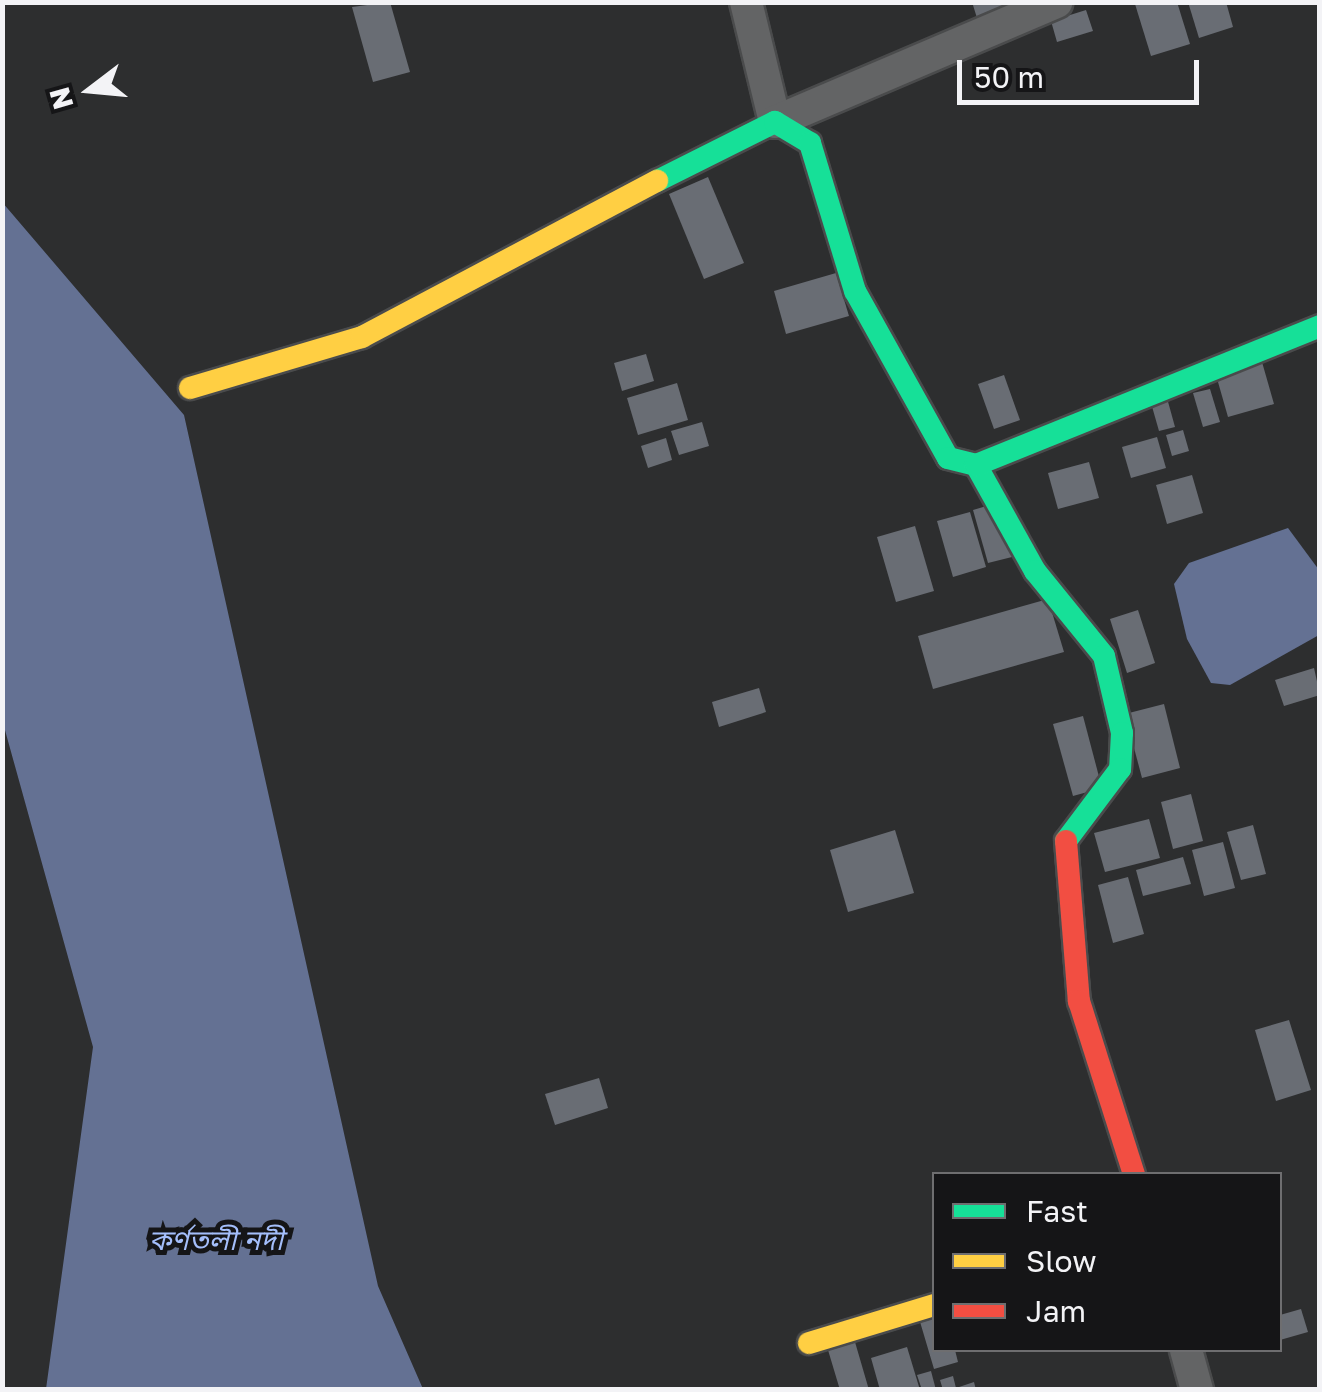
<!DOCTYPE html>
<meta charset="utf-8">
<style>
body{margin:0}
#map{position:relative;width:1322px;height:1392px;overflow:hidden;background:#2d2e2f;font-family:"Golos Text","Noto Sans Bengali",sans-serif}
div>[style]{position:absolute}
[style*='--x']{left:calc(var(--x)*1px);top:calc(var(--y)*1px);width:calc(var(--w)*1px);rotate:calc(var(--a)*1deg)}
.water>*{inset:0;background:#647193}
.building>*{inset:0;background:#696d74}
.roads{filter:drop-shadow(2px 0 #4a4b4c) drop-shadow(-2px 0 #4a4b4c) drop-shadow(0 2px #4a4b4c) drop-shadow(0 -2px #4a4b4c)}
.street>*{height:32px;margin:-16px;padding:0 16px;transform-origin:16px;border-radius:16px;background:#636465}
.fast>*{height:22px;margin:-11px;padding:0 11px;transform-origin:11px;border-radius:11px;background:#16e098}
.slow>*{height:22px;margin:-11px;padding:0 11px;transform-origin:11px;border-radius:11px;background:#ffcf43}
.jam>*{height:22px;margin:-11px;padding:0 11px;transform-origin:11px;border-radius:11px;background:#f24e42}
span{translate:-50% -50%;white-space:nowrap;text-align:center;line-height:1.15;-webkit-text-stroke:10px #151517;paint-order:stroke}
.water-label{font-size:28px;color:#a4befa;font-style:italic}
.frame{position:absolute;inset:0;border:5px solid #f3f3f6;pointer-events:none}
.legend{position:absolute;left:932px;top:1172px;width:350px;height:180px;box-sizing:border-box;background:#151517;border:2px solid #6e6e70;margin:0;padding:12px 18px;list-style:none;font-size:30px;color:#f3f3f6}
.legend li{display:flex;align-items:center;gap:20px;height:50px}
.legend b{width:50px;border:2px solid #6e6e70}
.north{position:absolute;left:40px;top:40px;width:100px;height:100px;-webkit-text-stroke:8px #151517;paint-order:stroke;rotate:254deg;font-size:28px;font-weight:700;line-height:40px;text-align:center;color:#f3f3f6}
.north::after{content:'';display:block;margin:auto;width:35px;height:45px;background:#f3f3f6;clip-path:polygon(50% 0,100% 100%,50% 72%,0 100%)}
.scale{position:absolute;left:957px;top:60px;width:242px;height:45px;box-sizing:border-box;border:5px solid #f3f3f6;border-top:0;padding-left:12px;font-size:30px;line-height:35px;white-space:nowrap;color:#f3f3f6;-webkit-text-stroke:8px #151517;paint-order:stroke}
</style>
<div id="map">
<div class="water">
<i style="clip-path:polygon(2px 202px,184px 415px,378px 1286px,423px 1389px,46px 1389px,93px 1047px,3px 723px)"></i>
<i style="clip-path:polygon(1288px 528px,1319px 570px,1319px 635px,1230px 685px,1211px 683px,1187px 639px,1174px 584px,1189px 563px)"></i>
</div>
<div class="building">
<i style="clip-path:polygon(390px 2px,410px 72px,373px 82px,352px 7px)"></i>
<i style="clip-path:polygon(972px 2px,1026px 2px,1026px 3px,977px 18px)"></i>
<i style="clip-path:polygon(1177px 2px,1190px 44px,1151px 56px,1135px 4px)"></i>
<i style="clip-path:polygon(1188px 2px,1226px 2px,1233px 27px,1199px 38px)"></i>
<i style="clip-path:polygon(1086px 10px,1093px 31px,1057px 42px,1051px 21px)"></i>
<i style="clip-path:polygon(708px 177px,744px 263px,704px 279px,669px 194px)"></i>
<i style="clip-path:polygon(836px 273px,849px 316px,786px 334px,774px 291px)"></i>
<i style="clip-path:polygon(646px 354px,654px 381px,622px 391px,614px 363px)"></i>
<i style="clip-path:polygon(1260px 355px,1274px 404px,1228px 417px,1214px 368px)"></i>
<i style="clip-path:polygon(1004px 375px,1020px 420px,994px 429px,978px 384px)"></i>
<i style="clip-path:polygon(677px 383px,688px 420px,638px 435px,627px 398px)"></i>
<i style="clip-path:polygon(1210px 389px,1220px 422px,1203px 427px,1193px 393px)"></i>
<i style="clip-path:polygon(1167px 398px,1175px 427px,1159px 431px,1151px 403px)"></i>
<i style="clip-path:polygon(702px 422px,709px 446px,679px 455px,671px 431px)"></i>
<i style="clip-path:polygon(1183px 430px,1189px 451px,1172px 456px,1166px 435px)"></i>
<i style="clip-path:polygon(1157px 437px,1166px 468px,1131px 478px,1122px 447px)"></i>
<i style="clip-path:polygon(666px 438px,672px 460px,648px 468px,641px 446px)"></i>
<i style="clip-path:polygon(1089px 462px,1099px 498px,1058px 509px,1048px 473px)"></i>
<i style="clip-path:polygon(1192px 475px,1203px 513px,1167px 524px,1156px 485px)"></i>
<i style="clip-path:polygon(1000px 502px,1016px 556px,988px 563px,973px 510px)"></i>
<i style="clip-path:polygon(970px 512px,986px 567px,953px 577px,937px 521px)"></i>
<i style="clip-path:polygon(915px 526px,934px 591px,896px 602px,877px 537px)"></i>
<i style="clip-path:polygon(1048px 599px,1064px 652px,933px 689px,918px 636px)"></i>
<i style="clip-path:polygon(1138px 610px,1155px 663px,1127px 673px,1110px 619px)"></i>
<i style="clip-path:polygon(1314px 668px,1320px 695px,1284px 706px,1275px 680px)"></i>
<i style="clip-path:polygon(759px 688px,766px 712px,719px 727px,712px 702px)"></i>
<i style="clip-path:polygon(1164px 704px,1180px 768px,1142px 778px,1125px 714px)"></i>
<i style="clip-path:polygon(1083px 716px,1102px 788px,1073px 796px,1053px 724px)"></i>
<i style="clip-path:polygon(1191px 794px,1203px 841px,1173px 849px,1161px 802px)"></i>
<i style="clip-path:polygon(1149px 819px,1160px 858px,1105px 872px,1094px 833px)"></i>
<i style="clip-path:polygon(1253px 825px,1266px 874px,1241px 880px,1227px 832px)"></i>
<i style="clip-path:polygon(895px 830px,914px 893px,848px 912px,830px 850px)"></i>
<i style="clip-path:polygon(1223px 842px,1235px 888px,1204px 896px,1192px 850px)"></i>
<i style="clip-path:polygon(1183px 857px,1191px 884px,1143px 896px,1136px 870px)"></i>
<i style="clip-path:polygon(1128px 877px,1144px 934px,1113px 943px,1098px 885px)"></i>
<i style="clip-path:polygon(1289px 1020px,1311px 1090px,1276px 1101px,1255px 1030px)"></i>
<i style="clip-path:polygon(599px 1078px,608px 1108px,555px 1125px,545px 1094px)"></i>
<i style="clip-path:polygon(1301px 1309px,1308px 1332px,1280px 1340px,1280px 1315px)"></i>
<i style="clip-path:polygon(934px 1310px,934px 1350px,955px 1350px,958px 1362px,934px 1369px,918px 1315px)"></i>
<i style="clip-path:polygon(855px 1342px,869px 1390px,840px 1390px,828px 1350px)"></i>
<i style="clip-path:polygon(907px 1347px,920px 1390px,880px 1390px,871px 1358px)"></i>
<i style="clip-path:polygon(931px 1371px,936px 1390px,922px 1390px,917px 1375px)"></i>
<i style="clip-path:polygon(953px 1376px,956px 1388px,974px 1382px,976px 1390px,943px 1390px,940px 1380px)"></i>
</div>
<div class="roads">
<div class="street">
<i style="--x:746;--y:2;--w:123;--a:76.4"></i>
<i style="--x:775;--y:122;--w:306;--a:-23.1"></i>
<i style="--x:1186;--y:1350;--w:41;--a:74.6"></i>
</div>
<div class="fast">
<i style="--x:657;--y:181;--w:132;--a:-26.6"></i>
<i style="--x:775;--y:122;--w:41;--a:31"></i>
<i style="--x:810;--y:143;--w:155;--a:73.1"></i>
<i style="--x:855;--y:291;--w:191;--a:60.9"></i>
<i style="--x:948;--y:458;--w:29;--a:14"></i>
<i style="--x:976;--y:465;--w:121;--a:60.9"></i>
<i style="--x:1035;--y:571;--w:109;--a:50.9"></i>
<i style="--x:1104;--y:656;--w:79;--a:76.8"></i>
<i style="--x:1122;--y:733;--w:36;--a:93"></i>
<i style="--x:1120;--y:769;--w:90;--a:126.9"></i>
<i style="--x:976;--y:465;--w:371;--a:-22"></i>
</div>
<div class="slow">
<i style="--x:190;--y:388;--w:179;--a:-16.5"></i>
<i style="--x:362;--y:337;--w:334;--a:-27.9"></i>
<i style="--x:809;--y:1343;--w:131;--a:-16.9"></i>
</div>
<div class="jam">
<i style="--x:1066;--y:841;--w:161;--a:85.4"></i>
<i style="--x:1079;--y:1001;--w:182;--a:72.4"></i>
</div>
</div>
<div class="water-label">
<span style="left:216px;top:1240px">কর্ণতলী নদী</span>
</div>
<div class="frame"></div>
<ul class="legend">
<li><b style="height:12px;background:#16e098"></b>Fast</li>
<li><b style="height:12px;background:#ffcf43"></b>Slow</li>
<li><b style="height:12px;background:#f24e42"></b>Jam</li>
</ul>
<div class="north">N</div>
<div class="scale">50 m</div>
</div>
